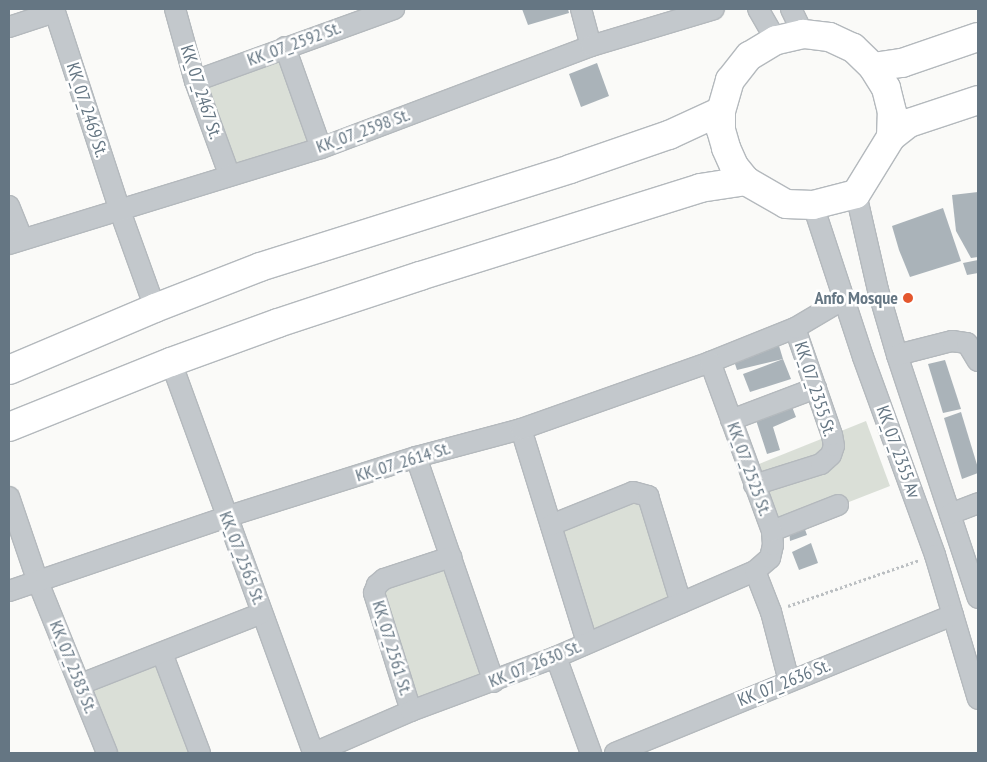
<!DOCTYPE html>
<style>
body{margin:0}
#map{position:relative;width:987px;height:762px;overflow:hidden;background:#fafaf8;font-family:"PT Sans Narrow",sans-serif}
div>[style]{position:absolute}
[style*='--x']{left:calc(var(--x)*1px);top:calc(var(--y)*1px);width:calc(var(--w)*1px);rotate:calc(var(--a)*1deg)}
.green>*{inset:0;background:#dadfd7}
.building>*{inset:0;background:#aab3b9}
.path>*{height:3px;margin-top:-1.5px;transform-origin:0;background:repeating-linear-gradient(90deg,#bbbfc2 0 2.5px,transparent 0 5px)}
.roads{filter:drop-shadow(1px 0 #b4b9bd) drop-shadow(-1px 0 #b4b9bd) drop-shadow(0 1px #b4b9bd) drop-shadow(0 -1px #b4b9bd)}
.minor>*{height:20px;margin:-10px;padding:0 10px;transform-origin:10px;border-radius:10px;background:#c3c8cc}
.highway>*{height:28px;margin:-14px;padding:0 14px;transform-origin:14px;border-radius:14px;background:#fff}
.dots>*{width:14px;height:14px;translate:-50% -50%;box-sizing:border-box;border:2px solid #fff;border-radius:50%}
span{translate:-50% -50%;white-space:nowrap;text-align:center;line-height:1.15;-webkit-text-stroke:5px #fff;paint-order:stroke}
.street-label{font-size:18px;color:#657683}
.poi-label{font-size:18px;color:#657683;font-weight:700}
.right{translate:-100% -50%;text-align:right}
.frame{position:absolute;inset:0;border:10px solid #657683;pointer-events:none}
</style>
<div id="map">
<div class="green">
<i style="clip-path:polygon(285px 47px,319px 149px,230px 175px,195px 81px)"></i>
<i style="clip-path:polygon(866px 421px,890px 486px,777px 530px,754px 466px)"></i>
<i style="clip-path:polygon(648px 496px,681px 603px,587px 642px,551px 525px)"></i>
<i style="clip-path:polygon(451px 557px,494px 682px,411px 711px,377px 585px)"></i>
<i style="clip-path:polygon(162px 653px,202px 753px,105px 753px,81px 684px)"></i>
</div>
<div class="building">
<i style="clip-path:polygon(522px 9px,568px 9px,569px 13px,528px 25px)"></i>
<i style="clip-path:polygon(597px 63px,609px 96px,581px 107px,569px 74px)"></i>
<i style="clip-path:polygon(978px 192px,978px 257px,971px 258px,956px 231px,952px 195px)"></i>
<i style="clip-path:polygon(943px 208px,961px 261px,910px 277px,899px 250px,892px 226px)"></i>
<i style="clip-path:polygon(978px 260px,978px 273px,967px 275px,963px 263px)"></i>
<i style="clip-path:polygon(777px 339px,783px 359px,737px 370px,732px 355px)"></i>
<i style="clip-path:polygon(783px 359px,791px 379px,750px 392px,743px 374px)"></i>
<i style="clip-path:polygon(945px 360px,961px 409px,943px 413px,928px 364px)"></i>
<i style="clip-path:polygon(789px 399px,796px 417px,773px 427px,780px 450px,767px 454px,754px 414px)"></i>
<i style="clip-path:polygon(961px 412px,978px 468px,978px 473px,962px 479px,944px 418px)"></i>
<i style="clip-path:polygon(803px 524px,807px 535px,790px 541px,789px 529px)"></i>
<i style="clip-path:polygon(811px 543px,818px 563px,799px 570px,792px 552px)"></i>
</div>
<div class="path">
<i style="--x:788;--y:606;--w:139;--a:-19.3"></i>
</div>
<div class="roads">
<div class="minor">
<i style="--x:54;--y:9;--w:213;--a:71.9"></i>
<i style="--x:120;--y:211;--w:103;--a:70.2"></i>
<i style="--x:175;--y:9;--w:75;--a:74.5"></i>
<i style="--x:195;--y:81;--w:99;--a:69.9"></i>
<i style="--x:581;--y:9;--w:38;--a:75"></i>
<i style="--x:758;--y:9;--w:36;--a:60"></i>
<i style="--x:791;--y:9;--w:28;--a:64"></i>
<i style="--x:9;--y:27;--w:48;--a:-18.1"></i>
<i style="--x:285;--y:47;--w:107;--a:70.4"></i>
<i style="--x:195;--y:81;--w:212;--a:-19.9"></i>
<i style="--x:856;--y:194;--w:98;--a:77.1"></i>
<i style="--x:878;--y:290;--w:68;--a:73.7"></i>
<i style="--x:897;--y:355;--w:256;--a:71.6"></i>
<i style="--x:813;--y:205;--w:160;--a:71.8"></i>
<i style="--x:863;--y:357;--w:211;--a:70"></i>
<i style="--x:935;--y:555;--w:150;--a:73.4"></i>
<i style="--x:9;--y:206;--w:35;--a:68"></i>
<i style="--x:9;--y:244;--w:326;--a:-17.1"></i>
<i style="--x:321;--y:148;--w:289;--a:-20.7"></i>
<i style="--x:591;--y:46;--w:128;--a:-16.7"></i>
<i style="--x:897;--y:355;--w:57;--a:-14.3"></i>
<i style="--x:952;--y:341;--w:15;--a:8"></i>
<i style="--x:967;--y:343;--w:21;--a:59"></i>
<i style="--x:171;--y:362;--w:416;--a:70"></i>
<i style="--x:731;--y:420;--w:91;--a:-20.6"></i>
<i style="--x:521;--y:429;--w:223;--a:72.8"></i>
<i style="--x:416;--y:457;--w:238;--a:70.9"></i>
<i style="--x:754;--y:485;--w:70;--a:-17.4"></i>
<i style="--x:821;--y:464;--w:13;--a:-42"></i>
<i style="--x:831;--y:455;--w:9;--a:-72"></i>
<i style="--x:834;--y:446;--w:11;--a:-100"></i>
<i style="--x:832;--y:435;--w:113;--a:-109.1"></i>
<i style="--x:9;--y:497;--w:90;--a:71.2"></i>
<i style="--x:38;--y:582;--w:184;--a:68"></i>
<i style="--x:950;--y:514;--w:30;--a:-21"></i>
<i style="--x:551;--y:525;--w:88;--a:-21.9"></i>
<i style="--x:633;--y:492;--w:16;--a:15"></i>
<i style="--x:648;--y:496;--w:112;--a:72.9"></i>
<i style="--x:772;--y:531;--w:71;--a:-21.5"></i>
<i style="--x:755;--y:571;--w:44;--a:68.7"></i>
<i style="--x:771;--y:612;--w:71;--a:75.4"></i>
<i style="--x:9;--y:591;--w:229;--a:-18.8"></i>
<i style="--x:226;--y:517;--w:199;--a:-17.5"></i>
<i style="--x:416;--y:457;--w:109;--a:-14.9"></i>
<i style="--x:521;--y:429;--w:201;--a:-19.5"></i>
<i style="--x:710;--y:362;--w:92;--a:-21.8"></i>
<i style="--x:795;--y:328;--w:57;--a:-30.6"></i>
<i style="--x:162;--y:653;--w:107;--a:69.2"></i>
<i style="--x:556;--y:657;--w:102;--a:70"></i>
<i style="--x:81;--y:684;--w:194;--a:-21.4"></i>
<i style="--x:411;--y:711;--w:124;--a:-107.4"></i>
<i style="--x:374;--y:593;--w:9;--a:-69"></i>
<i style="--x:377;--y:585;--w:9;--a:-41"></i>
<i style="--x:384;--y:579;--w:71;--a:-18.2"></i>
<i style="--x:314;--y:753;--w:106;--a:-23.4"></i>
<i style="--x:411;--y:711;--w:155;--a:-20.4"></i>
<i style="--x:556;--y:657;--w:217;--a:-23.4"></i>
<i style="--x:755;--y:571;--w:20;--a:-41"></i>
<i style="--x:770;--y:558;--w:13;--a:-77"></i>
<i style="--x:773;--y:545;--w:14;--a:-94"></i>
<i style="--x:772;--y:531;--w:180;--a:-110.1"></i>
<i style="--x:615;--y:753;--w:365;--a:-22.2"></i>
</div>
<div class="highway">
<i style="--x:873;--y:67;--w:29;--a:-8"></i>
<i style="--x:902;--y:63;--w:80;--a:-18.9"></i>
<i style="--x:891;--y:137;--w:25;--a:-88"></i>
<i style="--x:892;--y:112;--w:25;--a:-104"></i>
<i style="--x:886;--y:88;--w:25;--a:-122"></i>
<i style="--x:873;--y:67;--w:28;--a:-136"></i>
<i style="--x:853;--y:48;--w:26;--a:-155"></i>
<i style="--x:829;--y:37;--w:26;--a:-173"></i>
<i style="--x:803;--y:34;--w:28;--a:167"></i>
<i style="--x:776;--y:40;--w:31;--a:149"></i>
<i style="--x:749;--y:56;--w:31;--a:128"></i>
<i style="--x:730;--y:80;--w:32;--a:106"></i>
<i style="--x:721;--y:111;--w:19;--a:90"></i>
<i style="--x:721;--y:130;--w:19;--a:74"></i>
<i style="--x:726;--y:148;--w:20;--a:66"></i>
<i style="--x:734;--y:166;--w:19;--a:51"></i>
<i style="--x:746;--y:181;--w:46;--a:29.9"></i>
<i style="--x:786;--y:204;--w:27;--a:2"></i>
<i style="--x:813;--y:205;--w:44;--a:-14.3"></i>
<i style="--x:856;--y:194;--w:67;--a:-58.4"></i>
<i style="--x:891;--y:137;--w:23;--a:-38"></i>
<i style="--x:909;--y:123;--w:73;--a:-18.4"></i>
<i style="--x:9;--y:370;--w:159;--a:-23"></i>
<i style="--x:155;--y:308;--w:113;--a:-21.3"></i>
<i style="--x:260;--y:267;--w:325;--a:-17.5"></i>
<i style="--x:570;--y:169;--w:105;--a:-19"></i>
<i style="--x:669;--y:135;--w:57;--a:-24.8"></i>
<i style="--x:9;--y:427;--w:175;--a:-21.9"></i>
<i style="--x:171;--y:362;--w:114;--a:-20"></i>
<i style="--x:278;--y:323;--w:150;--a:-18.3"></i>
<i style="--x:420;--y:276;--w:294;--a:-17.4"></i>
<i style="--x:700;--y:188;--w:47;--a:-8.7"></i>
</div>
</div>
<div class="dots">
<i style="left:908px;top:298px;background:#e4572e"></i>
</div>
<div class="street-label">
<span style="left:294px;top:44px;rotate:-20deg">KK_07_2592 St.</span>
<span style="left:201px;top:92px;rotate:72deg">KK_07_2467 St.</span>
<span style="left:87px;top:110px;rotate:72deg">KK_07_2469 St.</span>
<span style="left:363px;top:131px;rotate:-20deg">KK_07_2598 St.</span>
<span style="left:815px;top:389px;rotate:72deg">KK_07_2355 St.</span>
<span style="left:898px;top:452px;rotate:70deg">KK_07_2355 Av</span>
<span style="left:403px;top:462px;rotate:-17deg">KK_07_2614 St.</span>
<span style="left:749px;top:469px;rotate:70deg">KK_07_2525 St.</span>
<span style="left:242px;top:558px;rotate:69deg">KK_07_2565 St.</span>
<span style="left:392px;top:648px;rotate:73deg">KK_07_2561 St.</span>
<span style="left:535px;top:664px;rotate:-22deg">KK_07_2630 St.</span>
<span style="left:73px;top:667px;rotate:68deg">KK_07_2583 St.</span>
<span style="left:784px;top:683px;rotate:-22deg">KK_07_2636 St.</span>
</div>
<div class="poi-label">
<span class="right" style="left:898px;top:298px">Anfo Mosque</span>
</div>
<div class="frame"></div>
</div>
